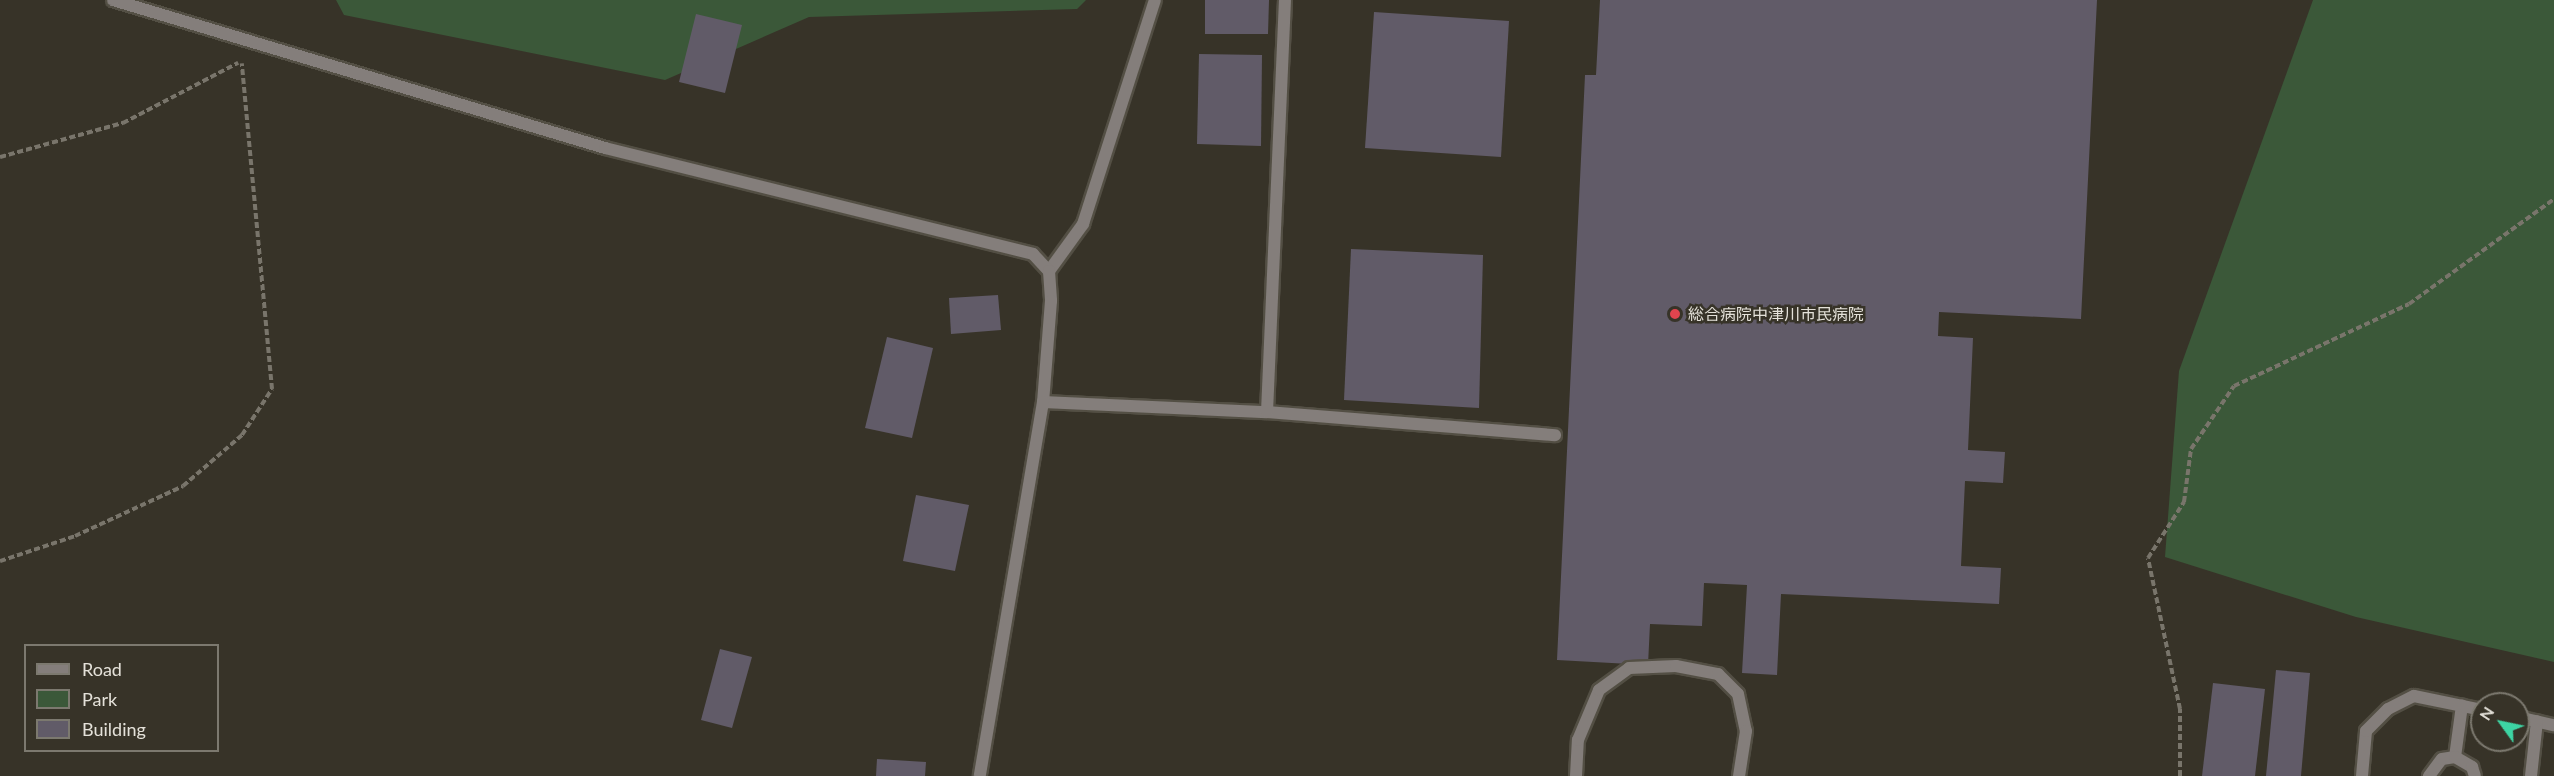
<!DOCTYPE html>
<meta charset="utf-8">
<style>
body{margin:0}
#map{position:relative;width:2554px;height:776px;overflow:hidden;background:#373328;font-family:Lato,"Noto Sans JP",sans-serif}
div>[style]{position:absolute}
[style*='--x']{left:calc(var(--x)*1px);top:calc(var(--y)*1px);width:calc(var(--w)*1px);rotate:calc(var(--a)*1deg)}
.green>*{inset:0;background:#3b5839}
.building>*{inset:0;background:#615b68}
.path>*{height:4px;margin-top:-2px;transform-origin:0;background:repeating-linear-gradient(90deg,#79756b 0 6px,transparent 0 9px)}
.roads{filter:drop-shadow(2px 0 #534f44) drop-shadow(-2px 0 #534f44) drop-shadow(0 2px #534f44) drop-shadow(0 -2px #534f44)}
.service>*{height:12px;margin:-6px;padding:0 6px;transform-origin:6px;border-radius:6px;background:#847e7b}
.minor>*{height:12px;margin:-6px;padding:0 6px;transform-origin:6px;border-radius:6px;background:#847e7b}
.tertiary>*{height:12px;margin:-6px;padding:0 6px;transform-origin:6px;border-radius:6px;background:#847e7b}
.dots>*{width:16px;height:16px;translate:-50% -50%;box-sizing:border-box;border:3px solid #373328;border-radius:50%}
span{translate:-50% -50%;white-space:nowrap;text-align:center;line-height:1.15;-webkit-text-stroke:5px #373328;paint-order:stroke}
.poi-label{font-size:16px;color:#e4e1d9}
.left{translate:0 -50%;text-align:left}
.legend{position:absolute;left:24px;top:644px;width:195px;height:108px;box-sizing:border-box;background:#373328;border:2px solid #7c796f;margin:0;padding:8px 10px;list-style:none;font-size:18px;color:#e4e1d9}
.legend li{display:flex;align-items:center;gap:12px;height:30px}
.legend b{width:30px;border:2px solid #7c796f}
.north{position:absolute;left:2470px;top:692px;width:60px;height:60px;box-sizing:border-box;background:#373328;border:2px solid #7c796f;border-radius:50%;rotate:303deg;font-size:16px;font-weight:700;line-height:24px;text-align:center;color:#e4e1d9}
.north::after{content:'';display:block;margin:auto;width:21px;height:27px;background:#3dd4a3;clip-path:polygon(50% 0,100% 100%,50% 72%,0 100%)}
</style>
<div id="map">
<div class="green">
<i style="clip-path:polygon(336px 0,1086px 0,1077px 9px,809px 17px,665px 80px,344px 15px)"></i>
<i style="clip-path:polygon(2313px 0,2554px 0,2554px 662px,2356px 617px,2165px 557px,2179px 371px)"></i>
</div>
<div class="building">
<i style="clip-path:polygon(1205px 0,1269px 0,1268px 34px,1205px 34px)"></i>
<i style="clip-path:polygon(1600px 0,2097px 0,2081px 319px,1939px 312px,1938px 336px,1973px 338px,1968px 450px,2005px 452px,2003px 483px,1965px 481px,1961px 566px,2001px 568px,1999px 604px,1781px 594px,1777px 675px,1742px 673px,1747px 585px,1704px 583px,1702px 626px,1650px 624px,1648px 665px,1557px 660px,1585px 75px,1596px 75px)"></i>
<i style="clip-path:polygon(1374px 12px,1509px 21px,1501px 157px,1365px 148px)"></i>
<i style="clip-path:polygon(696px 14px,742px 25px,725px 93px,679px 82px)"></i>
<i style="clip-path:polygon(1199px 54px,1262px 55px,1261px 146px,1197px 144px)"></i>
<i style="clip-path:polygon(1351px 249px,1483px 255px,1479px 408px,1344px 400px)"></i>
<i style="clip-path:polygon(998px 295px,1001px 330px,951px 334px,949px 298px)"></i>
<i style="clip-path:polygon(887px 337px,933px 348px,912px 438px,865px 428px)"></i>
<i style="clip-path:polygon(916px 495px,969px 505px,955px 571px,903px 561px)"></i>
<i style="clip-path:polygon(720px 649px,752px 657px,732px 728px,701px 720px)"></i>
<i style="clip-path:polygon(2276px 670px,2310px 673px,2301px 776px,2266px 776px)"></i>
<i style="clip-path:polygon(2213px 683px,2265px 689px,2255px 776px,2202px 776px)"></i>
<i style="clip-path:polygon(877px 759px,926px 762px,925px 776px,876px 776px)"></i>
</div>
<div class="path">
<i style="--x:0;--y:157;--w:128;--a:-15.5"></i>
<i style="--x:123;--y:123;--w:130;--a:-27.6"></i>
<i style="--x:0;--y:561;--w:79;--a:-18.4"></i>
<i style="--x:75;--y:536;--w:119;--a:-24.8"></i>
<i style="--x:183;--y:486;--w:78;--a:-40.8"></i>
<i style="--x:242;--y:435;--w:55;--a:-56.9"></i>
<i style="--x:272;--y:389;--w:327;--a:-95.3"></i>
<i style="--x:2180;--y:776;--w:67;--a:-90"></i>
<i style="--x:2180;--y:709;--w:154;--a:-102"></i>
<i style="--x:2148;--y:558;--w:67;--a:-57.3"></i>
<i style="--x:2184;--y:502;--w:53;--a:-82.5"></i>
<i style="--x:2191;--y:449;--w:76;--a:-55.7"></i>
<i style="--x:2234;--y:386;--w:193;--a:-25.1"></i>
<i style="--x:2409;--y:304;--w:179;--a:-35.9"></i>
</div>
<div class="roads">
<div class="service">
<i style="--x:1043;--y:402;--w:224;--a:2.6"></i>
<i style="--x:1267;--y:412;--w:289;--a:4.6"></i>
<i style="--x:1267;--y:412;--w:412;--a:-87.5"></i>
<i style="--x:2518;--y:717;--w:37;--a:13"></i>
<i style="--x:2455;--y:757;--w:52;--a:-82.3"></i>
<i style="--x:1576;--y:776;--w:36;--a:-87"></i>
<i style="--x:1578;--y:740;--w:54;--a:-67.2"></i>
<i style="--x:1599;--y:690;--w:37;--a:-36"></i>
<i style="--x:1629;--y:668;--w:47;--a:-2.4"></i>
<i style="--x:1676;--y:666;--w:43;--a:10.8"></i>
<i style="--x:1718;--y:674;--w:28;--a:45"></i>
<i style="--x:1738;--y:694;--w:38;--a:78"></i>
<i style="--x:1746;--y:731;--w:46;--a:98.8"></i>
<i style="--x:2362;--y:776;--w:45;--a:-84.9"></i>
<i style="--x:2366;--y:731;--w:31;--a:-45"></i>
<i style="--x:2388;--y:709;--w:29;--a:-27"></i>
<i style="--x:2414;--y:696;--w:69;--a:11.6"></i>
<i style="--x:2429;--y:776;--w:21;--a:-53"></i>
<i style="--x:2442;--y:759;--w:13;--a:-9"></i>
<i style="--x:2455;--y:757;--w:20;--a:30"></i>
<i style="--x:2472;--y:767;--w:9;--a:72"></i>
<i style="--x:2531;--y:776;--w:55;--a:-83.8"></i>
</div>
<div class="minor">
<i style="--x:1049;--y:271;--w:58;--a:-54.1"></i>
<i style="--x:1083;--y:224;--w:235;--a:-72.2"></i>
</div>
<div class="tertiary">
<i style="--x:113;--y:0;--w:514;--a:16.74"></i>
<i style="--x:605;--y:148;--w:441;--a:13.9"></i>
<i style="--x:1033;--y:254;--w:23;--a:47"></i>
<i style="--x:1049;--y:271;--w:30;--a:86"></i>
<i style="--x:1051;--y:301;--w:101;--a:94.5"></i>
<i style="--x:1043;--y:402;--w:379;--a:99.6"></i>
</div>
</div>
<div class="dots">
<i style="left:1675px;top:314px;background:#e0444e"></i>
</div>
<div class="poi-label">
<span class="left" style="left:1688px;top:314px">総合病院中津川市民病院</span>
</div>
<ul class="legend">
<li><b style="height:8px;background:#847e7b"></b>Road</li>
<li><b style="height:16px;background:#3b5839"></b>Park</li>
<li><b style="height:16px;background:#615b68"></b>Building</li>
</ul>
<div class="north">N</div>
</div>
